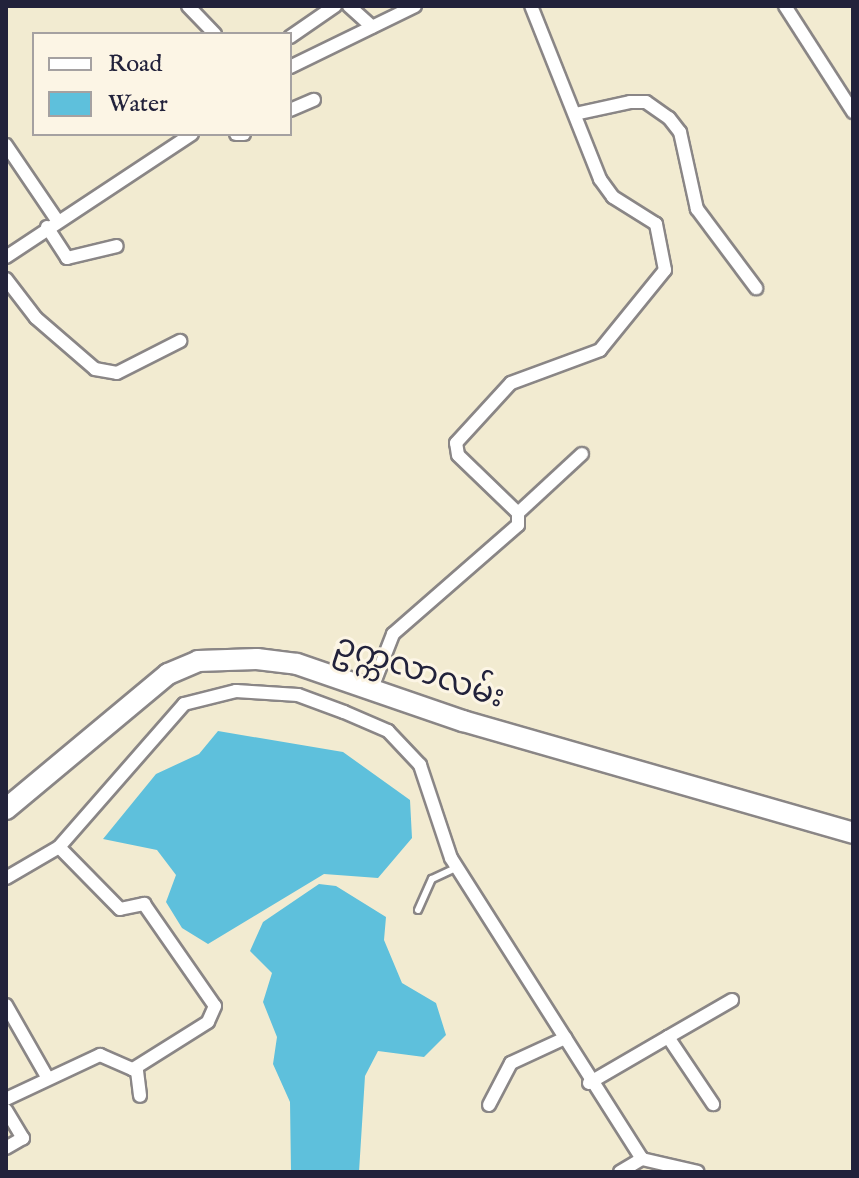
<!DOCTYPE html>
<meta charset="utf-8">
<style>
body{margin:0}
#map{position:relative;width:859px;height:1178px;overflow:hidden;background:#f2ebd1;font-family:"IM FELL English","Noto Sans Myanmar",serif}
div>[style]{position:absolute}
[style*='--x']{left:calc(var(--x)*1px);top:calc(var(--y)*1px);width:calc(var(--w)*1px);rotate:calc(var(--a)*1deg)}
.water>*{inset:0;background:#5ec0dc}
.roads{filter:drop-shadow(2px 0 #8a8686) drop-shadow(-2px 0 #8a8686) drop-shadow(0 2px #8a8686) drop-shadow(0 -2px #8a8686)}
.lane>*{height:6px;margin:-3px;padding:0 3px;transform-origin:3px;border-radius:3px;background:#fff}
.street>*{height:12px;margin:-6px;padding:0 6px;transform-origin:6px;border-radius:6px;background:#fff}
.primary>*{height:20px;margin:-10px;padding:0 10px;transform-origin:10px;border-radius:10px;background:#fff}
span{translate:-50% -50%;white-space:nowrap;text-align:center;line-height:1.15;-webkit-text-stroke:6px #fcf5e5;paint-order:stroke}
.street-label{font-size:32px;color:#22223b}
.frame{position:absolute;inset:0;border:8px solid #22223b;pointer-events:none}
.legend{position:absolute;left:32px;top:32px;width:260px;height:104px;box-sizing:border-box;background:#fcf5e5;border:2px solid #a5a1a1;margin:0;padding:10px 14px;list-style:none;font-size:24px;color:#22223b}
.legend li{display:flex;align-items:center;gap:16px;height:40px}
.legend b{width:40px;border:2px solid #a5a1a1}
</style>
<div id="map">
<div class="water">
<i style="clip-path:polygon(218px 731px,343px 752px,410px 800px,412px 838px,378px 878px,324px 874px,208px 944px,182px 928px,166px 902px,176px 875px,157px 850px,103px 839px,156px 774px,199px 754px)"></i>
<i style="clip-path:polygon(319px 884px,336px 886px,386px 917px,384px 940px,402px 983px,436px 1003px,446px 1035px,424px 1057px,378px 1051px,365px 1076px,359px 1172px,291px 1172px,290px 1102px,273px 1064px,277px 1037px,263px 1002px,272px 973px,250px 951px,263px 922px)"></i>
</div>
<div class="roads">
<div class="lane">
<i style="--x:418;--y:910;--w:34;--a:-66"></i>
<i style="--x:432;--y:879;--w:29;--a:-25"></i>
</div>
<div class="street">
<i style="--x:188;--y:6;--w:39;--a:46"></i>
<i style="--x:349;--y:6;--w:31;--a:42"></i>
<i style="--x:785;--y:6;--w:126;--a:57.3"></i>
<i style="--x:290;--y:37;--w:55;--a:-34.6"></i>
<i style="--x:290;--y:67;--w:139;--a:-26"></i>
<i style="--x:290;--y:110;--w:26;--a:-23"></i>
<i style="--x:575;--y:114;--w:56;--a:-12.3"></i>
<i style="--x:630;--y:102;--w:16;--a:0"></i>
<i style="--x:646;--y:102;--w:28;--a:35"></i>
<i style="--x:669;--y:118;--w:18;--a:52"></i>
<i style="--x:680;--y:132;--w:79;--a:77.6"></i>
<i style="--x:697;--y:209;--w:99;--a:53.2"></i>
<i style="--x:236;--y:134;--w:8;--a:0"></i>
<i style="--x:6;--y:145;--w:91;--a:55.8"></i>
<i style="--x:47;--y:227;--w:37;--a:57"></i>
<i style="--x:67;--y:258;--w:51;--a:-13.5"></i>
<i style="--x:6;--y:257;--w:223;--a:-33.5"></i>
<i style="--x:6;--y:279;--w:49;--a:52.4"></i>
<i style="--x:36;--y:318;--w:78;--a:40.8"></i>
<i style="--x:95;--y:369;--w:22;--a:10"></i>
<i style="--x:117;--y:373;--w:71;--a:-26.9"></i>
<i style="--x:518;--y:513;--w:87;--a:-42.7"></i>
<i style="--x:372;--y:688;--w:58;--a:-68.7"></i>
<i style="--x:393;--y:634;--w:166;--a:-41.1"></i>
<i style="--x:518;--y:525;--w:12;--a:-90"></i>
<i style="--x:518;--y:513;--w:83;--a:-136"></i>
<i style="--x:458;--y:455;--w:12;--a:-99"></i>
<i style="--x:456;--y:443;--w:81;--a:-47.5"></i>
<i style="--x:511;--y:383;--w:95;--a:-20.3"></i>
<i style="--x:600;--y:350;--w:103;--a:-50.9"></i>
<i style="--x:665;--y:270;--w:47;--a:-101.1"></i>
<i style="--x:656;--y:224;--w:51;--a:-147.9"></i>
<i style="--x:613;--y:197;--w:22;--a:-126"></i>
<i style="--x:600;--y:179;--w:186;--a:-111.7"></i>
<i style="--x:59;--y:847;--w:87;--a:45.5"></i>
<i style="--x:120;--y:909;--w:25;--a:-12"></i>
<i style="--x:144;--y:904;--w:124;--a:55.2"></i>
<i style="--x:215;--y:1006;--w:17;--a:114"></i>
<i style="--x:208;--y:1022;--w:89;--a:147.9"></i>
<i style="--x:6;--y:878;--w:61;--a:-30.3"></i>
<i style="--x:59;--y:847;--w:190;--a:-48.8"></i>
<i style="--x:184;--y:704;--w:54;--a:-14"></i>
<i style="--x:236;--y:691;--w:62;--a:3.7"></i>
<i style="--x:298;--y:695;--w:49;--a:20.3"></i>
<i style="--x:344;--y:712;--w:48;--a:23.4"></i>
<i style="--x:388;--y:731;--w:47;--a:46.7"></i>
<i style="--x:420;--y:765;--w:98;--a:71.6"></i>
<i style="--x:451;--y:858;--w:356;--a:57.6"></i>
<i style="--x:642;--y:1159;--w:57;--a:13.1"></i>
<i style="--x:6;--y:1005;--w:81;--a:60.3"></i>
<i style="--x:668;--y:1037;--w:74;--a:-30"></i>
<i style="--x:589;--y:1083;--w:91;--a:-30.2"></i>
<i style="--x:668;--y:1037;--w:81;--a:56.1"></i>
<i style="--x:6;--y:1099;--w:104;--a:-25.1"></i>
<i style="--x:100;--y:1055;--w:40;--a:23.4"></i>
<i style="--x:137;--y:1071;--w:25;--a:83"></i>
<i style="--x:489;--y:1105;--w:47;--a:-62.4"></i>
<i style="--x:511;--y:1063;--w:60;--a:-24.8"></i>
<i style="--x:6;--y:1110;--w:33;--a:59"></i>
<i style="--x:23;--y:1138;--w:20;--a:150"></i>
<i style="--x:620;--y:1172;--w:26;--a:-31"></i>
</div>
<div class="primary">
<i style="--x:6;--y:809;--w:211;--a:-39.8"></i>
<i style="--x:168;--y:674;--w:33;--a:-23"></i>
<i style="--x:198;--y:661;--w:59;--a:-1.9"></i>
<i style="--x:257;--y:659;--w:40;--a:7.1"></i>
<i style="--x:297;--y:664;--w:176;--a:19"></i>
<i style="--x:463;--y:721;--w:406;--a:16"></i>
</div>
</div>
<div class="street-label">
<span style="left:419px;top:673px;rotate:18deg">ဥက္ကလာလမ်း</span>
</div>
<div class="frame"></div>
<ul class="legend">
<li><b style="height:10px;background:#fff"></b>Road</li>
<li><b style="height:22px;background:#5ec0dc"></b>Water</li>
</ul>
</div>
